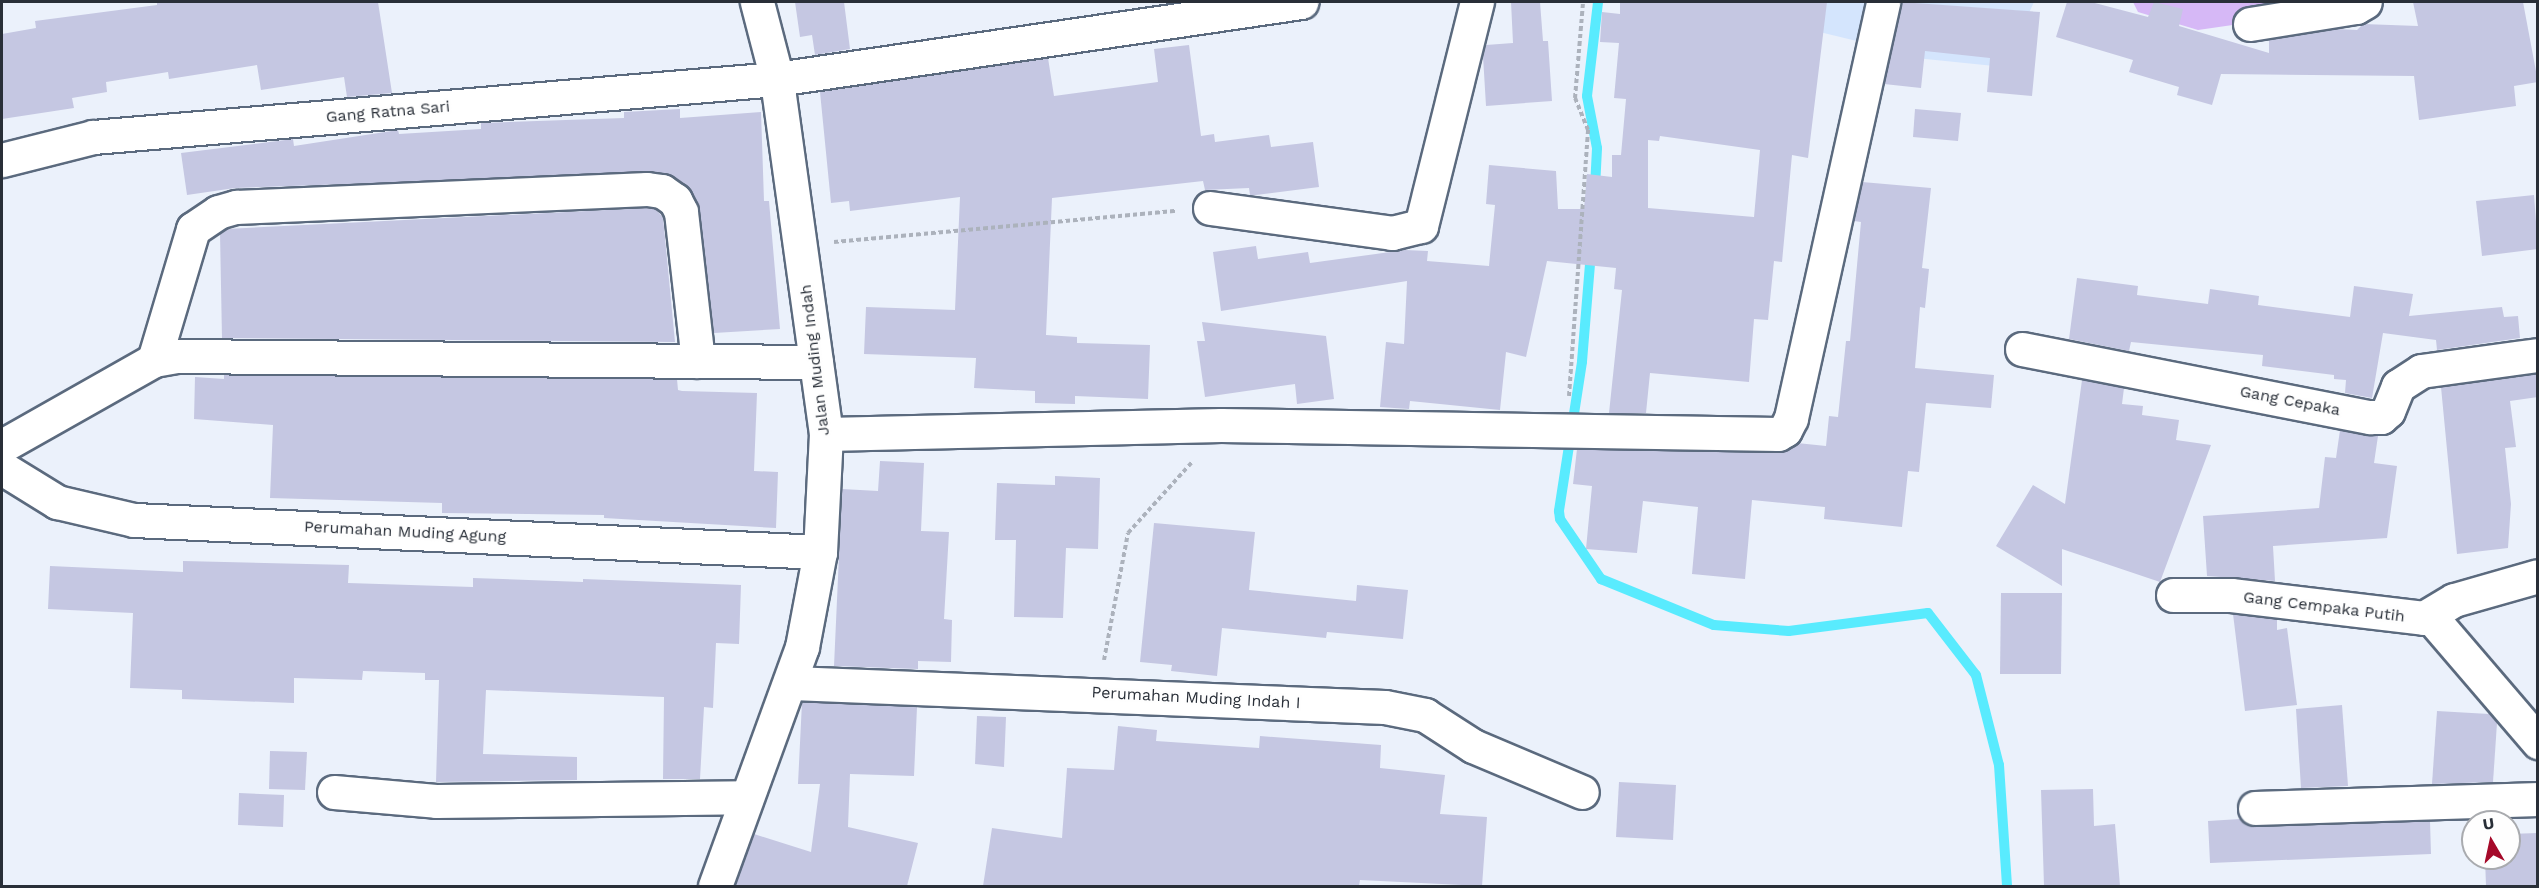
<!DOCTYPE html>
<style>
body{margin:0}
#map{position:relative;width:2539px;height:888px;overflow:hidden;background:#ebf1fb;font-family:"Work Sans",sans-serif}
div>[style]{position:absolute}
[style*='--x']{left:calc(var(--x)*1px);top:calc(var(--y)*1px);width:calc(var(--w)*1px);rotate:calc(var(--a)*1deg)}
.built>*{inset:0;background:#d4e5fd}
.green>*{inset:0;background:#d6b8f6}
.stream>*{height:10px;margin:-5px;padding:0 5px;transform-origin:5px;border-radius:5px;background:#59ebfe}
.building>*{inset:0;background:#c5c7e2}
.path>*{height:4px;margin-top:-2px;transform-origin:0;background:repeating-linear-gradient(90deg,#acb2bc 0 4.5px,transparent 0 7.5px)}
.roads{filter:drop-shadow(2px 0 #5b6a7e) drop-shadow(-2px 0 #5b6a7e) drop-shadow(0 2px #5b6a7e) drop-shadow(0 -2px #5b6a7e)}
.minor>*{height:33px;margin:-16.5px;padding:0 16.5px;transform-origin:16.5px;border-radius:16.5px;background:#fff}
span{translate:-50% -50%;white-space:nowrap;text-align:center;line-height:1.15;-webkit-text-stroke:5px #fefefe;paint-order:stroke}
.street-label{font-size:16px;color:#292f38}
.frame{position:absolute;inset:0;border:3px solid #292f38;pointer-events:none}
.north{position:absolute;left:2461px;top:810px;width:60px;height:60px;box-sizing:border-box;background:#fefefe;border:2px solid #a9abaf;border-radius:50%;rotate:351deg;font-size:16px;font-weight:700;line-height:24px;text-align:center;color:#292f38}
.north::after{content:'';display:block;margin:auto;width:21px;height:27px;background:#a50929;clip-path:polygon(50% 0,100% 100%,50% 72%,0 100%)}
</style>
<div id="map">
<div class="built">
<i style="clip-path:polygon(1709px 2px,1871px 2px,1861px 42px,1708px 5px)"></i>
<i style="clip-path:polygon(1911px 2px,2034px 2px,2004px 67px,1906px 57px)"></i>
</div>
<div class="green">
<i style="clip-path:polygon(2133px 2px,2359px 2px,2358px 7px,2198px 30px,2138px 12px)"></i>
</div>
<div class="stream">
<i style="--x:1595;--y:188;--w:40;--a:-87.1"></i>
<i style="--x:1597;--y:148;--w:53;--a:-100.9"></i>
<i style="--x:1587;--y:96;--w:95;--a:-83.3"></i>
<i style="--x:1591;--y:252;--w:110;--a:94.7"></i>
<i style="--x:1582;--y:362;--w:151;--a:98.8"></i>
<i style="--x:1559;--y:511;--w:8;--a:83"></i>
<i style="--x:1560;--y:519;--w:73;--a:55.7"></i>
<i style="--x:1601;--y:579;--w:122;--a:22.2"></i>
<i style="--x:1714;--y:625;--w:75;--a:4.6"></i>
<i style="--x:1789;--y:631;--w:140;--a:-7.4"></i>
<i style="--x:1928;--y:613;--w:78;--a:52.3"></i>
<i style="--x:1976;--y:675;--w:93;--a:75.7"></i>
<i style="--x:1999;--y:765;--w:121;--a:86.2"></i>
</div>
<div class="building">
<i style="clip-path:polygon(157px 2px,378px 2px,392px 93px,347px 97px,344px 77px,261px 90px,257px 65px,169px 79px,168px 72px,106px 82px,107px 92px,72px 98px,74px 108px,2px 119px,2px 34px,36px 28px,35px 21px,157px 5px)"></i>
<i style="clip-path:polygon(795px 2px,844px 2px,850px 49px,815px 55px,812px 35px,800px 37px)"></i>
<i style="clip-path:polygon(1511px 2px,1540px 2px,1543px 41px,1548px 41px,1552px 101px,1486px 106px,1483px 56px,1486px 45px,1513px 43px)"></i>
<i style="clip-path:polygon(evenodd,1620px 2px,1827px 2px,1808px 158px,1792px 155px,1782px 262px,1774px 261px,1768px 320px,1754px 319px,1749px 382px,1650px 373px,1646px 413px,1609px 413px,1622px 290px,1614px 289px,1616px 268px,1547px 261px,1526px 357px,1506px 352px,1500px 410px,1410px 401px,1409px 409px,1380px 407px,1386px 342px,1404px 344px,1407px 281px,1221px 311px,1213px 252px,1256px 246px,1258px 259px,1308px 252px,1310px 263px,1405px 250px,1428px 251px,1427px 261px,1489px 266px,1495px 205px,1486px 204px,1489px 165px,1556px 171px,1558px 209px,1584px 209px,1587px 174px,1612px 177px,1612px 155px,1621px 155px,1626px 99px,1614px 98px,1619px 43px,1600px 42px,1602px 12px,1620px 14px,1620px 2px,1660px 136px,1760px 150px,1754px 217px,1648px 208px,1648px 140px,1659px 141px,1660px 136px)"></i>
<i style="clip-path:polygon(1901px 2px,2040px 12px,2032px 96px,1987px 92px,1990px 58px,1925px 51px,1921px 88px,1884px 84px)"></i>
<i style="clip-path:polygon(2067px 2px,2091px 2px,2148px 17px,2154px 2px,2183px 9px,2179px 26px,2269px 53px,2269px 40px,2337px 29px,2357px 30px,2363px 24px,2418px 26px,2413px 2px,2523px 2px,2538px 82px,2514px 86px,2516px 106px,2419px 120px,2414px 76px,2221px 74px,2212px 105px,2177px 95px,2179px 87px,2129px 72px,2133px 60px,2056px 37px)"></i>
<i style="clip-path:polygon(1189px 45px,1201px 136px,1214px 134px,1215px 142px,1269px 135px,1271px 147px,1313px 142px,1319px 187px,1256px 195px,1250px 195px,1249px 188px,1205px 190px,1203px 181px,1052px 198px,1046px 335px,1077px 337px,1077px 343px,1150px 345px,1148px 399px,1075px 396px,1075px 404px,1035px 403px,1035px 391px,974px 388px,976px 358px,864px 354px,866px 307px,955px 310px,960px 197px,850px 211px,849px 201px,831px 203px,820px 92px,1048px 58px,1054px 96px,1158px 82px,1154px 49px)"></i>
<i style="clip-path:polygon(680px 109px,680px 118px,761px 112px,764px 201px,769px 201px,780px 329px,714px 333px,698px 204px,686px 185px,665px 173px,235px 188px,187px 195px,181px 153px,293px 139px,294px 146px,398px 130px,399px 134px,481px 129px,481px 123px,624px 118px,624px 112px)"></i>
<i style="clip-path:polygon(1915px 109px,1961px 113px,1958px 141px,1913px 137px)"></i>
<i style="clip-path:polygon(1862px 182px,1931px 188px,1922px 268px,1929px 269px,1925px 308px,1920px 307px,1915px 368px,1994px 375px,1991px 408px,1926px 403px,1919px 472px,1908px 471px,1902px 527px,1824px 519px,1825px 507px,1752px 500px,1745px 579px,1692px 574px,1698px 507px,1643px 501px,1637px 553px,1586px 549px,1592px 486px,1573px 484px,1577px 449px,1778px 453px,1797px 443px,1826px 446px,1829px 416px,1838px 417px,1846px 341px,1850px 341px,1861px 222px,1854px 221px)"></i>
<i style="clip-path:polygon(2534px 195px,2538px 249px,2482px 256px,2476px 201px)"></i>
<i style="clip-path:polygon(646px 208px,655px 209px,663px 217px,675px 342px,222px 338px,220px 233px,226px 229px)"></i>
<i style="clip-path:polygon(2077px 278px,2138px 286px,2137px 295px,2208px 304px,2210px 289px,2259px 296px,2258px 305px,2350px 317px,2354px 286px,2413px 294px,2409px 316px,2502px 307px,2504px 317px,2518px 316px,2520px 338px,2437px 350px,2436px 340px,2383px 333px,2372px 398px,2345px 393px,2346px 380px,2334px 379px,2334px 375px,2262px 366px,2263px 355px,2131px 342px,2129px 351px,2069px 339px)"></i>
<i style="clip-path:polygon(1202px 322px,1326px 336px,1334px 399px,1297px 404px,1295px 384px,1205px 397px,1197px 341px,1205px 341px)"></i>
<i style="clip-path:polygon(2538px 374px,2538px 397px,2510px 401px,2516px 447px,2505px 448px,2511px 504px,2508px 548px,2457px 554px,2441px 387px)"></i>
<i style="clip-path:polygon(224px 375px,677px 379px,678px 390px,682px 391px,757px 393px,754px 471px,778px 472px,776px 528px,604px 518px,604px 515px,442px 513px,442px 503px,270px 498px,273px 425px,194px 419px,195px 377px,224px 379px)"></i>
<i style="clip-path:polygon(2082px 380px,2124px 388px,2122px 404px,2143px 406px,2142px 415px,2179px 420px,2176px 440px,2211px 445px,2160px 582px,2062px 549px,2062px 586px,1996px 546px,2033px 485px,2065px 504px)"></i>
<i style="clip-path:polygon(2340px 430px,2378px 436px,2374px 463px,2397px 466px,2387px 538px,2273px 546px,2275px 581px,2207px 576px,2203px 516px,2319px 508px,2325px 457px,2336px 458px)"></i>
<i style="clip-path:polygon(880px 461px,924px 463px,921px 531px,949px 532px,944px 619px,952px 620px,951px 662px,918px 661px,918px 669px,834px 666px,842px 489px,878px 491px)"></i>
<i style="clip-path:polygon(1055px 476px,1100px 478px,1098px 549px,1066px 548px,1063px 618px,1014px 617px,1016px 540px,995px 540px,997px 483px,1055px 485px)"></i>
<i style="clip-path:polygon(1154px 523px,1255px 532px,1249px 590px,1356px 601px,1357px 585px,1408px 590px,1403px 639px,1327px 632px,1326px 638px,1222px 628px,1217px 676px,1171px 671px,1172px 665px,1140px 662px)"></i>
<i style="clip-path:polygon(183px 561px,349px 565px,348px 583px,473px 587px,473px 578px,583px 582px,583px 579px,741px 585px,739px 644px,716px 643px,713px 708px,704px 707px,700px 779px,663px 779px,664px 697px,486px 690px,483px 754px,577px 757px,577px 780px,436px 782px,439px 680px,425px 680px,425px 673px,363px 671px,362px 680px,294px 678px,294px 703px,182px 699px,182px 690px,130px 688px,133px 613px,48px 609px,50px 566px,183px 572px)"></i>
<i style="clip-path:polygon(2001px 593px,2062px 593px,2061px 674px,2000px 674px)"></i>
<i style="clip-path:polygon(2233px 614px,2277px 619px,2277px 630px,2287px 628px,2297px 705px,2245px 711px)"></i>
<i style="clip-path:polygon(802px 702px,917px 707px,914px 776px,850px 774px,848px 827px,918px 843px,907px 886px,735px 886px,754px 834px,811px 852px,820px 784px,798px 784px)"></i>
<i style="clip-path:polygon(2342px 705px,2348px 786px,2301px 788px,2296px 709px)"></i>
<i style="clip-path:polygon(2437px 711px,2489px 714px,2497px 723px,2493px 782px,2432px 784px)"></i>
<i style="clip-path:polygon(977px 716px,1006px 717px,1004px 767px,975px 764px)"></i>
<i style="clip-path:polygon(1118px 726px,1157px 730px,1156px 741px,1259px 748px,1260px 736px,1381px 745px,1380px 768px,1445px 775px,1440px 814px,1487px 817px,1482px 886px,1360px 880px,1359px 886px,983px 886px,992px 828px,1062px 838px,1067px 768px,1114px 770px)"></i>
<i style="clip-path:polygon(270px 751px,307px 752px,305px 790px,269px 789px)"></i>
<i style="clip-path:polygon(1619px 782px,1676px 785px,1673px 840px,1616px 837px)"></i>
<i style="clip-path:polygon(2093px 789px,2094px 826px,2115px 824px,2120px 886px,2044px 886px,2041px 790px)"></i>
<i style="clip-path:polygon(239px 793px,284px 795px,283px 827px,238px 825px)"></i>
<i style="clip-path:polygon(2240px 819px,2256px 827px,2430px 821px,2431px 854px,2210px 863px,2208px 821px)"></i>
<i style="clip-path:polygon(2538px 833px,2538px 886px,2486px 886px,2485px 858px,2509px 858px,2509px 834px)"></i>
</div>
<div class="path">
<i style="--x:834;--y:242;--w:344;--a:-5.2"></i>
<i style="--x:1569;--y:396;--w:267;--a:-85.9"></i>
<i style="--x:1588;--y:130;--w:35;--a:-112"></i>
<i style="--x:1575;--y:98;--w:96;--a:-85.2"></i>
<i style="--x:1104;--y:660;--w:129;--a:-79.3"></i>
<i style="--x:1128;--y:533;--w:97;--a:-47.9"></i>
</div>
<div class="roads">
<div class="minor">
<i style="--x:2250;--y:24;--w:107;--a:-9.1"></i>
<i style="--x:2356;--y:7;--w:10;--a:-29"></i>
<i style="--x:2;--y:160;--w:94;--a:-14.2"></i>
<i style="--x:93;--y:137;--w:686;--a:-4.85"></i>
<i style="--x:777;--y:79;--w:530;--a:-8.36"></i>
<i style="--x:1210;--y:208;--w:184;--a:7.8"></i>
<i style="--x:1392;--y:233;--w:30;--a:-14"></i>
<i style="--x:1421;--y:226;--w:231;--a:-76"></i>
<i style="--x:2022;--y:349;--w:355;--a:11.1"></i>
<i style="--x:2370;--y:417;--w:11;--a:0"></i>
<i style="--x:2381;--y:417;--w:9;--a:-41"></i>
<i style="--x:2388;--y:411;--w:27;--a:-68"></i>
<i style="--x:2398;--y:386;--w:27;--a:-33"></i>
<i style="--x:2421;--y:371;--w:118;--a:-7.8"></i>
<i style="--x:154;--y:360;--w:137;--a:-73.4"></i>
<i style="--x:193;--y:229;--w:30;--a:-34"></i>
<i style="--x:218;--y:212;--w:19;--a:-16"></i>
<i style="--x:236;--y:207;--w:411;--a:-2.5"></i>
<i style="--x:647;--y:189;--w:15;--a:8"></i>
<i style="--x:662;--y:191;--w:16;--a:35"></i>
<i style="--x:675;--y:200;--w:13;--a:63"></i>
<i style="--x:681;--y:212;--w:150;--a:83.5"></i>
<i style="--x:826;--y:434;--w:395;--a:-1.3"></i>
<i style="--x:1221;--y:425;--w:557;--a:0.93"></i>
<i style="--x:1778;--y:434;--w:8;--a:-30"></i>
<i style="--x:1785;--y:430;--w:13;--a:-63"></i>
<i style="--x:1791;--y:418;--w:426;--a:-77.5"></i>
<i style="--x:2;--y:446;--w:175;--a:-29.5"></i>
<i style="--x:154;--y:360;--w:23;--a:-10"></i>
<i style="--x:177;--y:356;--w:639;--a:0.54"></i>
<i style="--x:2;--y:468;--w:65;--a:31.7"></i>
<i style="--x:57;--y:502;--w:79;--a:13.2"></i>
<i style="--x:134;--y:520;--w:687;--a:2.67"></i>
<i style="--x:2173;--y:595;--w:58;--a:0"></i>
<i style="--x:2231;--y:595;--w:194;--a:6.8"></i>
<i style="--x:2424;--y:618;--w:35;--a:-31"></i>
<i style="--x:2454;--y:600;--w:87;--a:-15.9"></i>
<i style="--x:2431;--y:617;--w:165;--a:49.4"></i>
<i style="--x:792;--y:683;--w:593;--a:2.32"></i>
<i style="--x:1385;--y:707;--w:41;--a:11.3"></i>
<i style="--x:1425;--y:715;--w:57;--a:32.9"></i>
<i style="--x:1473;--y:746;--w:118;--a:22.9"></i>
<i style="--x:334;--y:792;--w:102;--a:5"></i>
<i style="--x:436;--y:801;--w:309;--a:-0.7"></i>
<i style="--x:2255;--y:808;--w:283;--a:-1.8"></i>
<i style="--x:715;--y:886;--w:254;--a:-70"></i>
<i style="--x:802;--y:647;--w:97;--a:-79.3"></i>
<i style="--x:820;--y:552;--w:118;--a:-87.1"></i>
<i style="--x:826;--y:434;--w:358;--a:-97.9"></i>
<i style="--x:777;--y:79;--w:80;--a:-104.6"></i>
</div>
</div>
<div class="street-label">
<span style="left:388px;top:112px;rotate:-5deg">Gang Ratna Sari</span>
<span style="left:815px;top:360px;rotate:-97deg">Jalan Muding Indah</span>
<span style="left:2290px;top:401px;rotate:11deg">Gang Cepaka</span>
<span style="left:405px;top:532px;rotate:3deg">Perumahan Muding Agung</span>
<span style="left:2324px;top:607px;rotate:7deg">Gang Cempaka Putih</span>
<span style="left:1196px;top:698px;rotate:3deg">Perumahan Muding Indah I</span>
</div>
<div class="frame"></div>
<div class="north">U</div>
</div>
